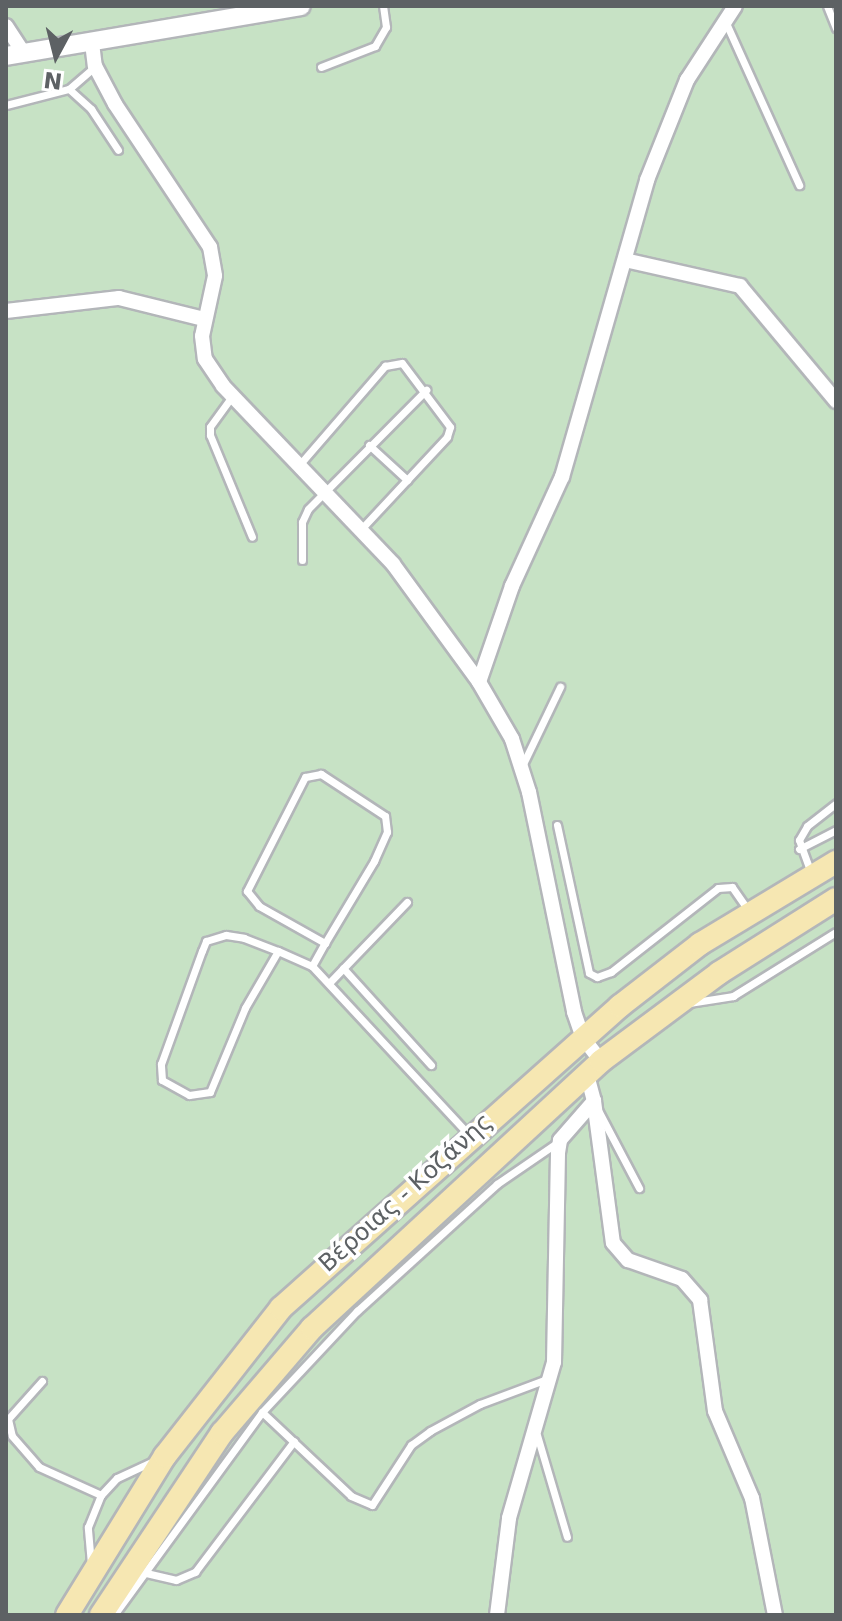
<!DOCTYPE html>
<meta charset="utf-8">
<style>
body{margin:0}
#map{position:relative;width:842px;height:1621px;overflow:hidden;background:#eeebe6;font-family:"DejaVu Sans",sans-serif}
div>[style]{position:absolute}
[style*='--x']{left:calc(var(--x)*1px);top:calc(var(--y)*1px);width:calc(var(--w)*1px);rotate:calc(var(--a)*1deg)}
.green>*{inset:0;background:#c7e2c5}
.roads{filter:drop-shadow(2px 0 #b3b6b9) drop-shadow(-2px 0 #b3b6b9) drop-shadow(0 2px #b3b6b9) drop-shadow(0 -2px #b3b6b9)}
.service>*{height:7px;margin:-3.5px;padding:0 3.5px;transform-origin:3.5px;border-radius:3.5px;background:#fff}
.minor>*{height:14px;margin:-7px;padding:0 7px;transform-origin:7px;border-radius:7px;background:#fff}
.tertiary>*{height:18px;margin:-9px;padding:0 9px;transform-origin:9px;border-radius:9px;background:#fff}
.primary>*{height:22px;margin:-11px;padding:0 11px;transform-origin:11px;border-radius:11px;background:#f6e7b2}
span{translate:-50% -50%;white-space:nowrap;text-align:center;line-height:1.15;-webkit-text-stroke:7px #fff;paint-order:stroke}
.street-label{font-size:24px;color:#5d6164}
.frame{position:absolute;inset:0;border:8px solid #5d6164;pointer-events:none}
.north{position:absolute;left:16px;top:16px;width:80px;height:80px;-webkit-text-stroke:6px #fff;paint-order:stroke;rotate:187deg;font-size:22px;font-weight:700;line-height:32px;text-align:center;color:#5d6164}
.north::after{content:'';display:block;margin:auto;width:28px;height:36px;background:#5d6164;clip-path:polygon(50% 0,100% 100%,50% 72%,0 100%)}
</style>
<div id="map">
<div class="green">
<i style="clip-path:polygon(6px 6px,836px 6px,836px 1615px,6px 1615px)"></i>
</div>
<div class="roads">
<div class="service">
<i style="--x:827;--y:6;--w:24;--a:68"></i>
<i style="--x:726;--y:23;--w:178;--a:65.7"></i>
<i style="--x:321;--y:67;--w:58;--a:-21.3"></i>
<i style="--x:375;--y:46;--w:22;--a:-60"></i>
<i style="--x:386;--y:27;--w:21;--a:-98"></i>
<i style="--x:69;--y:89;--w:30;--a:42"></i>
<i style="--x:91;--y:109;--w:49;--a:56.6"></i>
<i style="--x:6;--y:105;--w:65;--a:-14.3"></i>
<i style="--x:69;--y:89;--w:35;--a:-41"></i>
<i style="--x:233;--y:395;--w:39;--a:126"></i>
<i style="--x:210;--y:427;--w:8;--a:90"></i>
<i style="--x:210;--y:435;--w:110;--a:67.6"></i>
<i style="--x:369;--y:445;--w:52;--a:42.6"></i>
<i style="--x:300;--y:464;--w:130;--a:-49.1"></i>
<i style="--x:385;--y:366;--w:17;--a:-10"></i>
<i style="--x:402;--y:363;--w:80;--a:53.1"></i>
<i style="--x:450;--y:427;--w:10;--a:107"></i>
<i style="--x:447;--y:437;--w:125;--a:133"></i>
<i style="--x:302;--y:560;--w:38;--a:-90"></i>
<i style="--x:302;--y:522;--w:14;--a:-65"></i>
<i style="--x:308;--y:509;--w:168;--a:-45.2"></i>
<i style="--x:522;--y:766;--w:88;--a:-64.3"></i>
<i style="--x:557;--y:825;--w:151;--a:77.8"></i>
<i style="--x:589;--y:973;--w:9;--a:27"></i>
<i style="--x:597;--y:977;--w:15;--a:-20"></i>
<i style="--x:611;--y:972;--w:136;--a:-38.1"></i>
<i style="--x:718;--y:888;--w:14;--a:-4"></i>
<i style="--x:732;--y:887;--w:28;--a:55"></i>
<i style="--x:799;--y:849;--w:42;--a:-27.2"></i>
<i style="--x:811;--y:873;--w:35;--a:-110"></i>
<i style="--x:799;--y:840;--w:16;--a:-60"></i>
<i style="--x:807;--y:826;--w:37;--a:-38"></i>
<i style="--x:278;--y:951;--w:66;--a:120.1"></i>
<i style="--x:245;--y:1008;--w:91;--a:112.6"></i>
<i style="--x:210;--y:1092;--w:21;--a:172"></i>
<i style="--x:189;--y:1095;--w:31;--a:-151"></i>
<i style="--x:162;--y:1080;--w:16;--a:-94"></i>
<i style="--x:161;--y:1064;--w:120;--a:-70.1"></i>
<i style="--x:202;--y:951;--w:11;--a:-68"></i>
<i style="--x:206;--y:941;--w:21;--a:-17"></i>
<i style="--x:226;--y:935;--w:18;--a:9"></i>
<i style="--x:244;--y:938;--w:36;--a:21"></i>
<i style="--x:278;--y:951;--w:37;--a:24"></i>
<i style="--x:312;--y:966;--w:231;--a:47.1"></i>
<i style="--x:312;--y:966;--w:26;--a:-61"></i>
<i style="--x:325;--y:943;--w:96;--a:-59.1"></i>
<i style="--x:374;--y:861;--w:32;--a:-66"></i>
<i style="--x:387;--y:832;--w:16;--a:-97"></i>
<i style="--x:385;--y:816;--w:77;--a:-146.7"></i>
<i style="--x:321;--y:774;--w:16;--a:169"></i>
<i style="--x:305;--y:777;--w:128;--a:117"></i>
<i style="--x:247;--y:891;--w:19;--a:51"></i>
<i style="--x:259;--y:906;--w:76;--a:29.3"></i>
<i style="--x:343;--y:968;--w:131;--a:47.8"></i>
<i style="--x:330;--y:982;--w:111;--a:-46.1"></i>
<i style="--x:689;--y:1003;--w:45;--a:-9"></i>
<i style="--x:733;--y:996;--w:121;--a:-31.9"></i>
<i style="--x:599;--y:1112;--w:86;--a:62.2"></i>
<i style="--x:42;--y:1381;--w:51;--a:131.8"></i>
<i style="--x:8;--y:1419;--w:17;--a:77"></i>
<i style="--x:12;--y:1436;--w:41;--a:48.9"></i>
<i style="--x:39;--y:1467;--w:68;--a:24.3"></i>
<i style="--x:262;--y:1412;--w:139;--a:-46.8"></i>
<i style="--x:357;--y:1311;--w:189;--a:-42.2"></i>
<i style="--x:497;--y:1184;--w:74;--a:-34.5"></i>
<i style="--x:537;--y:1435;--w:106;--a:73.6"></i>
<i style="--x:91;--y:1564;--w:37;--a:-95"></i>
<i style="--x:88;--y:1527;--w:35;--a:-68"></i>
<i style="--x:101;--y:1495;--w:23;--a:-47"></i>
<i style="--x:117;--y:1478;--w:40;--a:-25"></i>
<i style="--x:146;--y:1573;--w:31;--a:13"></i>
<i style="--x:176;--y:1580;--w:21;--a:-23"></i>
<i style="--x:195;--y:1572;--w:164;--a:-52.9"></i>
<i style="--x:114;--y:1615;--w:251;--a:-53.9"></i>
<i style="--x:262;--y:1412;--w:122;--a:43.3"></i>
<i style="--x:351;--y:1496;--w:23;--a:23"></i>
<i style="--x:372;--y:1505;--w:72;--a:-57"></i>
<i style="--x:411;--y:1445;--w:24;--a:-36"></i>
<i style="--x:430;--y:1431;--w:57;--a:-28.4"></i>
<i style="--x:480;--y:1404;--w:72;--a:-20.5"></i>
</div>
<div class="minor">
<i style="--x:6;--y:26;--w:33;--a:57"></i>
<i style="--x:92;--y:43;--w:23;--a:83"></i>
<i style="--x:95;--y:66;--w:43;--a:62.2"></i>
<i style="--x:115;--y:104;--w:172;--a:56.4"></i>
<i style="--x:210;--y:247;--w:29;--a:80"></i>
<i style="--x:215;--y:276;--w:61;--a:102.2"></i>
<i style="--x:202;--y:336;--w:23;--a:83"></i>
<i style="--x:205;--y:359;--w:32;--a:56"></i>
<i style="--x:223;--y:386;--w:246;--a:46.3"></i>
<i style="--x:393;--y:564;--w:146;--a:53.9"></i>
<i style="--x:479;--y:682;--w:66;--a:59.9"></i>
<i style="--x:512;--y:739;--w:56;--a:72.2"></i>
<i style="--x:529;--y:792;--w:225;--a:78.4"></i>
<i style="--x:574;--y:1012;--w:28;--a:71"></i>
<i style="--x:583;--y:1038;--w:29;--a:52"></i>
<i style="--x:625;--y:260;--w:118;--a:12.7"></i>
<i style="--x:740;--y:286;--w:150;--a:50.1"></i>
<i style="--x:6;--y:311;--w:114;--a:-6.6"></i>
<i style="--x:119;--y:298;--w:88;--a:13.9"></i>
<i style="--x:479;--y:682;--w:102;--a:-71"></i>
<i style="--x:512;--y:586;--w:120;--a:-65.4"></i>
<i style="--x:562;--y:477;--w:309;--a:-74"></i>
<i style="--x:647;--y:180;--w:108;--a:-68.2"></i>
<i style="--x:687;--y:80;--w:88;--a:-57"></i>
<i style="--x:594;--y:1101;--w:143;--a:82.4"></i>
<i style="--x:613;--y:1243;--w:23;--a:49"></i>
<i style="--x:628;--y:1260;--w:57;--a:19.4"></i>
<i style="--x:682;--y:1279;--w:28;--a:49"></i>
<i style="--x:700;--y:1300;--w:112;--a:82.3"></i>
<i style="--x:715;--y:1411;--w:95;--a:67"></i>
<i style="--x:752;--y:1498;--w:119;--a:78.9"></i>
<i style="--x:497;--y:1615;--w:98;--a:-82.9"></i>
<i style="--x:509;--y:1518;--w:162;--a:-73.9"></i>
<i style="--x:554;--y:1362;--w:209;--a:-88.9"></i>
<i style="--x:558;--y:1153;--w:13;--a:-81"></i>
<i style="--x:560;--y:1140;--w:52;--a:-48.9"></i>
<i style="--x:594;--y:1101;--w:28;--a:-105"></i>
</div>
<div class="tertiary">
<i style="--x:6;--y:56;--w:299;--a:-9.6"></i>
</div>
<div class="primary">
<i style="--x:67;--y:1615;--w:187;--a:-58.4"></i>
<i style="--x:165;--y:1456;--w:188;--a:-51.9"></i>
<i style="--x:281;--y:1308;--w:454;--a:-41.7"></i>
<i style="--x:620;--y:1006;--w:101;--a:-37.8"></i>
<i style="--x:700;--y:944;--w:159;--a:-31.1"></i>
<i style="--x:101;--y:1615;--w:219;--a:-56.4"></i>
<i style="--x:222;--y:1433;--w:138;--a:-49.4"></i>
<i style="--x:312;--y:1328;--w:393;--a:-42.7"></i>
<i style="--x:601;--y:1061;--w:147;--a:-36.7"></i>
<i style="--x:719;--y:973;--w:138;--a:-32.3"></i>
</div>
</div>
<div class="street-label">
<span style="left:406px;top:1193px;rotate:-42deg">Βέροιας - Κοζάνης</span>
</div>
<div class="frame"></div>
<div class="north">N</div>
</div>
